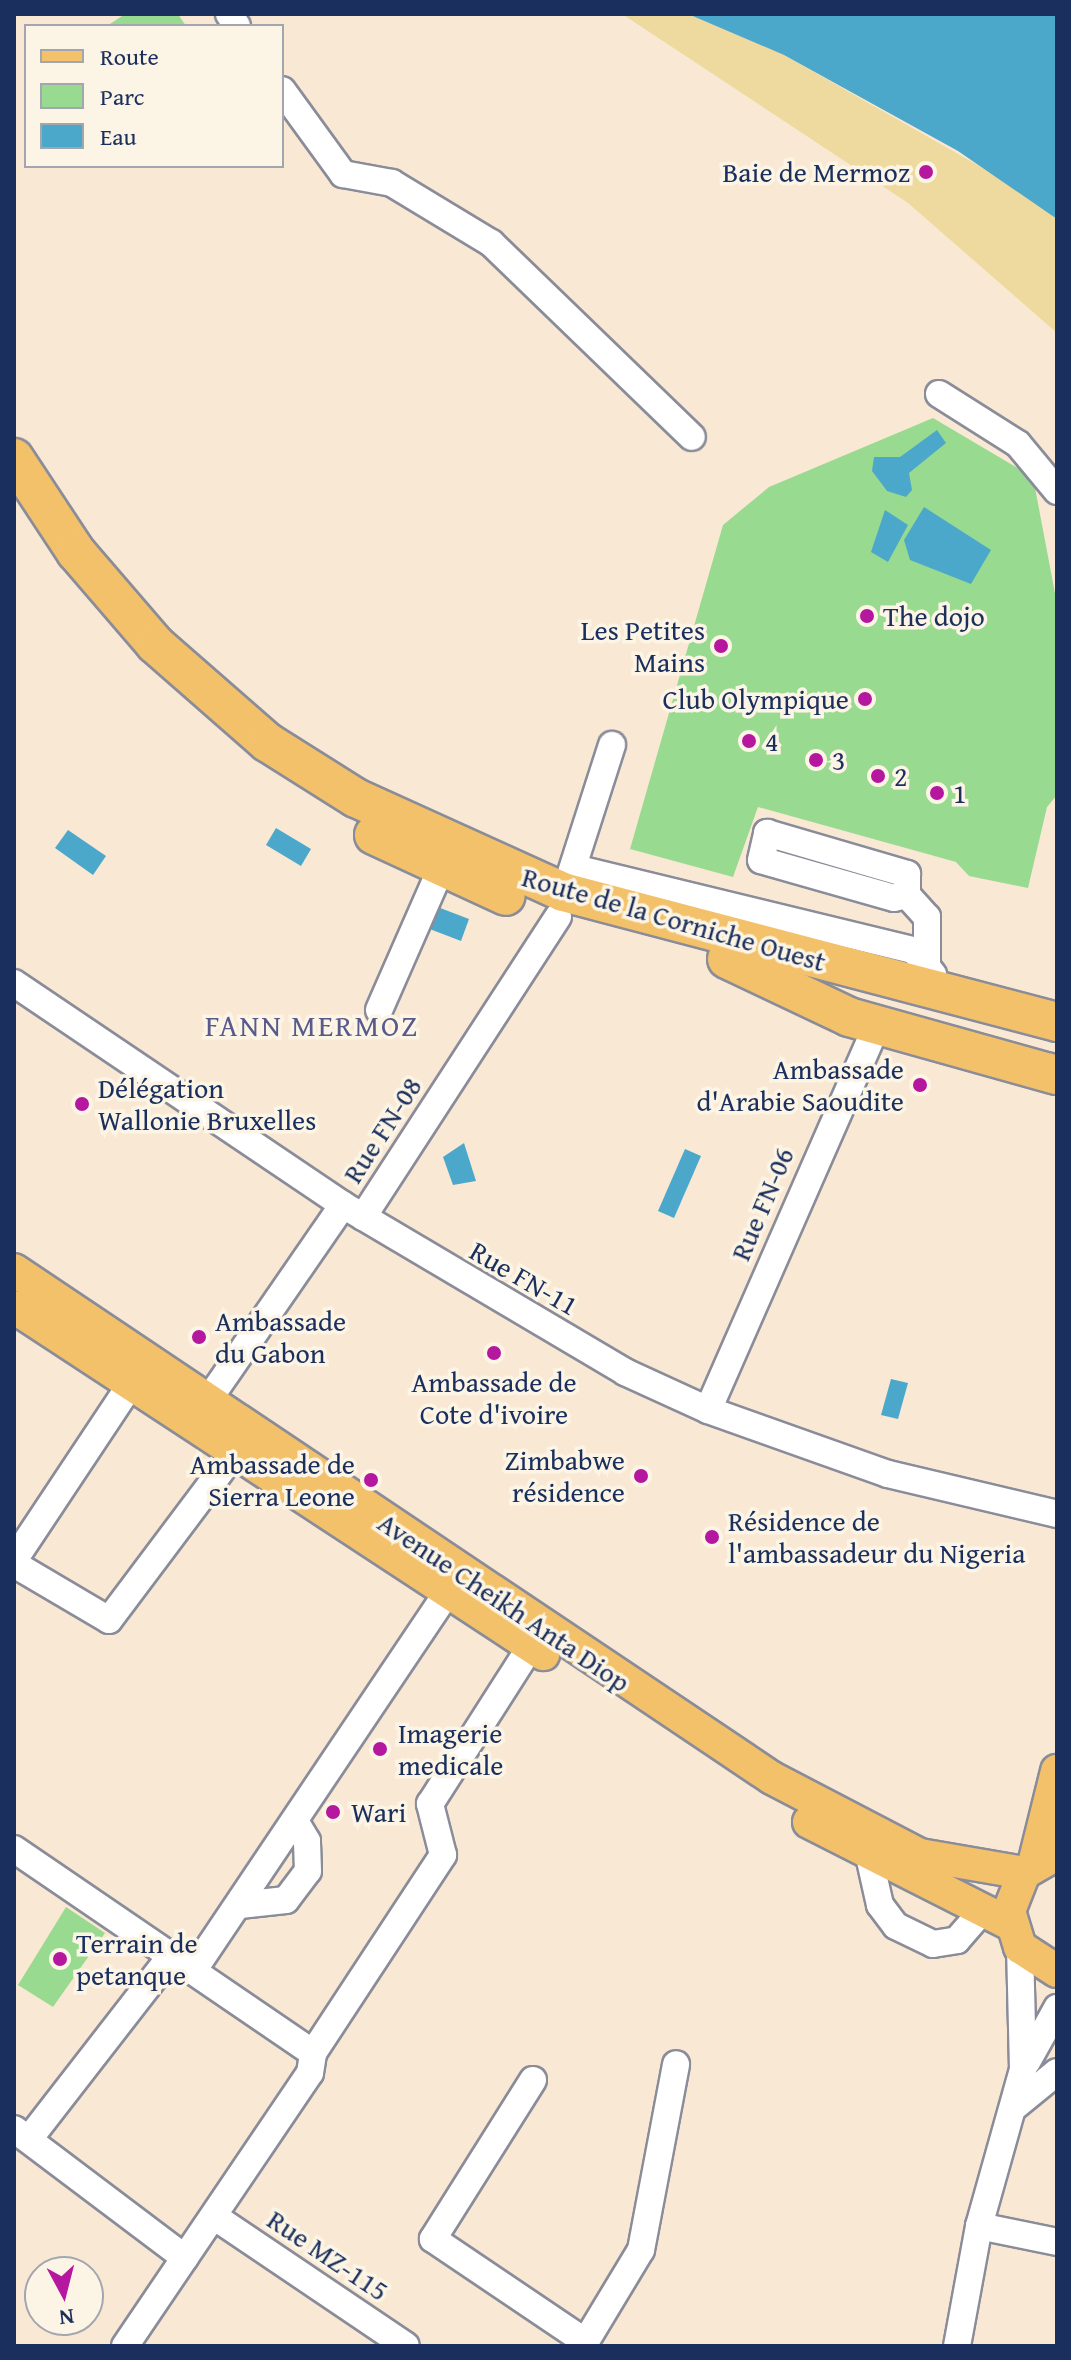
<!DOCTYPE html>
<meta charset="utf-8">
<style>
body{margin:0}
#map{position:relative;width:1071px;height:2360px;overflow:hidden;background:#f9e9d4;font-family:"Gentium Book Plus",serif}
div>[style]{position:absolute}
[style*='--x']{left:calc(var(--x)*1px);top:calc(var(--y)*1px);width:calc(var(--w)*1px);rotate:calc(var(--a)*1deg)}
.green>*{inset:0;background:#99da91}
.sand>*{inset:0;background:#eeda9e}
.water>*{inset:0;background:#4ca8ca}
.roads{filter:drop-shadow(2px 0 #8a8c99) drop-shadow(-2px 0 #8a8c99) drop-shadow(0 2px #8a8c99) drop-shadow(0 -2px #8a8c99)}
.minor>*{height:26px;margin:-13px;padding:0 13px;transform-origin:13px;border-radius:13px;background:#fff}
.major>*{height:32px;margin:-16px;padding:0 16px;transform-origin:16px;border-radius:16px;background:#f4c16b}
.highway>*{height:38px;margin:-19px;padding:0 19px;transform-origin:19px;border-radius:19px;background:#f4c16b}
.dots>*{width:22px;height:22px;translate:-50% -50%;box-sizing:border-box;border:4px solid #fcf5e5;border-radius:50%}
span{translate:-50% -50%;white-space:nowrap;text-align:center;line-height:1.15;-webkit-text-stroke:7px #fcf5e5;paint-order:stroke}
.poi-label{font-size:28px;color:#1b2f5e}
.right{translate:-100% -50%;text-align:right}
.left{translate:0 -50%;text-align:left}
.street-label{font-size:28px;color:#1b2f5e}
.neighbourhood-label{font-size:30px;color:#595a8b;letter-spacing:2px}
.frame{position:absolute;inset:0;border:16px solid #1b2f5e;pointer-events:none}
.legend{position:absolute;left:24px;top:24px;width:260px;height:144px;box-sizing:border-box;background:#fcf5e5;border:2px solid #a2a6af;margin:0;padding:10px 14px;list-style:none;font-size:24px;color:#1b2f5e}
.legend li{display:flex;align-items:center;gap:16px;height:40px}
.legend b{width:40px;border:2px solid #a2a6af}
.north{position:absolute;left:24px;top:2256px;width:80px;height:80px;box-sizing:border-box;background:#fcf5e5;border:2px solid #a2a6af;border-radius:50%;rotate:173deg;font-size:22px;font-weight:700;line-height:32px;text-align:center;color:#1b2f5e}
.north::after{content:'';display:block;margin:auto;width:28px;height:36px;background:#b5179e;clip-path:polygon(50% 0,100% 100%,50% 72%,0 100%)}
</style>
<div id="map">
<div class="green">
<i style="clip-path:polygon(125px 14px,178px 14px,186px 26px,107px 26px)"></i>
<i style="clip-path:polygon(933px 418px,1033px 477px,1057px 604px,1057px 795px,1047px 807px,1028px 888px,969px 876px,956px 862px,758px 807px,733px 877px,630px 849px,723px 525px,769px 487px)"></i>
<i style="clip-path:polygon(66px 1907px,105px 1933px,53px 2007px,18px 1985px)"></i>
</div>
<div class="sand">
<i style="clip-path:polygon(622px 14px,688px 14px,784px 55px,1027px 193px,1057px 219px,1057px 333px,908px 203px)"></i>
</div>
<div class="water">
<i style="clip-path:polygon(688px 14px,1057px 14px,1057px 219px,958px 151px,784px 55px)"></i>
<i style="clip-path:polygon(937px 430px,946px 443px,909px 473px,912px 490px,906px 497px,887px 491px,872px 471px,874px 457px,900px 457px)"></i>
<i style="clip-path:polygon(924px 507px,991px 550px,971px 584px,910px 560px,904px 540px)"></i>
<i style="clip-path:polygon(885px 510px,908px 525px,888px 562px,871px 552px)"></i>
<i style="clip-path:polygon(276px 828px,311px 849px,301px 866px,266px 845px)"></i>
<i style="clip-path:polygon(68px 830px,106px 856px,93px 875px,55px 848px)"></i>
<i style="clip-path:polygon(435px 906px,469px 919px,461px 941px,427px 928px)"></i>
<i style="clip-path:polygon(464px 1143px,476px 1181px,453px 1185px,443px 1157px)"></i>
<i style="clip-path:polygon(685px 1149px,701px 1156px,674px 1218px,658px 1211px)"></i>
<i style="clip-path:polygon(891px 1379px,908px 1383px,898px 1419px,881px 1415px)"></i>
</div>
<div class="roads">
<div class="minor">
<i style="--x:229;--y:14;--w:14;--a:56"></i>
<i style="--x:282;--y:90;--w:104;--a:54"></i>
<i style="--x:343;--y:174;--w:50;--a:10.4"></i>
<i style="--x:392;--y:183;--w:116;--a:31.2"></i>
<i style="--x:491;--y:243;--w:279;--a:44"></i>
<i style="--x:939;--y:394;--w:93;--a:32.3"></i>
<i style="--x:1018;--y:444;--w:61;--a:50.3"></i>
<i style="--x:574;--y:868;--w:350;--a:13.6"></i>
<i style="--x:914;--y:950;--w:31;--a:52"></i>
<i style="--x:568;--y:882;--w:144;--a:-72.2"></i>
<i style="--x:907;--y:895;--w:13;--a:167"></i>
<i style="--x:894;--y:898;--w:138;--a:-164.1"></i>
<i style="--x:761;--y:860;--w:28;--a:-77"></i>
<i style="--x:767;--y:833;--w:146;--a:16.3"></i>
<i style="--x:907;--y:874;--w:21;--a:90"></i>
<i style="--x:907;--y:895;--w:30;--a:48"></i>
<i style="--x:927;--y:917;--w:44;--a:90"></i>
<i style="--x:14;--y:983;--w:397;--a:34"></i>
<i style="--x:343;--y:1205;--w:328;--a:30.6"></i>
<i style="--x:625;--y:1372;--w:91;--a:24.6"></i>
<i style="--x:708;--y:1410;--w:191;--a:19.6"></i>
<i style="--x:888;--y:1474;--w:174;--a:13.3"></i>
<i style="--x:379;--y:1010;--w:152;--a:-66.3"></i>
<i style="--x:363;--y:1217;--w:358;--a:-57"></i>
<i style="--x:209;--y:1399;--w:236;--a:-55.4"></i>
<i style="--x:708;--y:1410;--w:420;--a:-66.3"></i>
<i style="--x:14;--y:1560;--w:211;--a:-56.4"></i>
<i style="--x:14;--y:1564;--w:110;--a:30.5"></i>
<i style="--x:109;--y:1620;--w:211;--a:-53.1"></i>
<i style="--x:14;--y:1849;--w:362;--a:34.3"></i>
<i style="--x:869;--y:1856;--w:50;--a:77.3"></i>
<i style="--x:880;--y:1905;--w:26;--a:53"></i>
<i style="--x:896;--y:1926;--w:41;--a:25.9"></i>
<i style="--x:933;--y:1944;--w:24;--a:-9"></i>
<i style="--x:957;--y:1940;--w:38;--a:-49"></i>
<i style="--x:240;--y:1905;--w:46;--a:-6.2"></i>
<i style="--x:286;--y:1900;--w:36;--a:-53"></i>
<i style="--x:308;--y:1871;--w:30;--a:-92"></i>
<i style="--x:307;--y:1841;--w:23;--a:-121"></i>
<i style="--x:193;--y:1971;--w:455;--a:-56.1"></i>
<i style="--x:1027;--y:2062;--w:62;--a:-60.9"></i>
<i style="--x:533;--y:2080;--w:188;--a:122.2"></i>
<i style="--x:433;--y:2239;--w:182;--a:34"></i>
<i style="--x:1013;--y:2108;--w:57;--a:-39.3"></i>
<i style="--x:14;--y:2129;--w:214;--a:37"></i>
<i style="--x:29;--y:2139;--w:232;--a:-52.2"></i>
<i style="--x:215;--y:2217;--w:230;--a:34"></i>
<i style="--x:979;--y:2226;--w:80;--a:11.6"></i>
<i style="--x:125;--y:2346;--w:330;--a:-55.9"></i>
<i style="--x:310;--y:2073;--w:20;--a:-81"></i>
<i style="--x:313;--y:2053;--w:237;--a:-56.7"></i>
<i style="--x:443;--y:1855;--w:53;--a:-104.3"></i>
<i style="--x:430;--y:1804;--w:188;--a:-57.4"></i>
<i style="--x:583;--y:2346;--w:112;--a:-58.9"></i>
<i style="--x:641;--y:2250;--w:189;--a:-79.3"></i>
<i style="--x:957;--y:2346;--w:122;--a:-79.6"></i>
<i style="--x:979;--y:2226;--w:163;--a:-74.3"></i>
<i style="--x:1023;--y:2069;--w:122;--a:-91.4"></i>
</div>
<div class="major">
<i style="--x:14;--y:1270;--w:912;--a:33.83"></i>
<i style="--x:772;--y:1778;--w:167;--a:27.5"></i>
<i style="--x:920;--y:1855;--w:106;--a:9.8"></i>
<i style="--x:14;--y:1307;--w:633;--a:33.26"></i>
<i style="--x:809;--y:1822;--w:225;--a:26.9"></i>
<i style="--x:1057;--y:1854;--w:38;--a:150"></i>
<i style="--x:1024;--y:1873;--w:41;--a:111.5"></i>
<i style="--x:1009;--y:1911;--w:38;--a:73"></i>
<i style="--x:1020;--y:1947;--w:44;--a:33"></i>
<i style="--x:1034;--y:1864;--w:96;--a:-76.1"></i>
</div>
<div class="highway">
<i style="--x:14;--y:458;--w:113;--a:56.6"></i>
<i style="--x:76;--y:552;--w:121;--a:49.3"></i>
<i style="--x:155;--y:644;--w:149;--a:41.2"></i>
<i style="--x:267;--y:742;--w:105;--a:32.2"></i>
<i style="--x:356;--y:798;--w:227;--a:24.4"></i>
<i style="--x:563;--y:892;--w:511;--a:14.74"></i>
<i style="--x:374;--y:835;--w:145;--a:24.8"></i>
<i style="--x:727;--y:959;--w:135;--a:25.4"></i>
<i style="--x:849;--y:1017;--w:216;--a:15.6"></i>
</div>
</div>
<div class="dots">
<i style="left:926px;top:172px;background:#b5179e"></i>
<i style="left:867px;top:616px;background:#b5179e"></i>
<i style="left:721px;top:646px;background:#b5179e"></i>
<i style="left:865px;top:699px;background:#b5179e"></i>
<i style="left:749px;top:741px;background:#b5179e"></i>
<i style="left:816px;top:760px;background:#b5179e"></i>
<i style="left:878px;top:776px;background:#b5179e"></i>
<i style="left:937px;top:793px;background:#b5179e"></i>
<i style="left:920px;top:1085px;background:#b5179e"></i>
<i style="left:82px;top:1104px;background:#b5179e"></i>
<i style="left:199px;top:1337px;background:#b5179e"></i>
<i style="left:494px;top:1353px;background:#b5179e"></i>
<i style="left:641px;top:1476px;background:#b5179e"></i>
<i style="left:371px;top:1480px;background:#b5179e"></i>
<i style="left:712px;top:1537px;background:#b5179e"></i>
<i style="left:380px;top:1749px;background:#b5179e"></i>
<i style="left:333px;top:1812px;background:#b5179e"></i>
<i style="left:60px;top:1959px;background:#b5179e"></i>
</div>
<div class="poi-label">
<span class="right" style="left:910px;top:172px">Baie de Mermoz</span>
<span class="left" style="left:883px;top:616px">The dojo</span>
<span class="right" style="left:705px;top:646px">Les Petites<br>Mains</span>
<span class="right" style="left:849px;top:699px">Club Olympique</span>
<span class="left" style="left:765px;top:741px">4</span>
<span class="left" style="left:832px;top:760px">3</span>
<span class="left" style="left:894px;top:776px">2</span>
<span class="left" style="left:953px;top:793px">1</span>
<span class="right" style="left:904px;top:1085px">Ambassade<br>d'Arabie Saoudite</span>
<span class="left" style="left:98px;top:1104px">Délégation<br>Wallonie Bruxelles</span>
<span class="left" style="left:215px;top:1337px">Ambassade<br>du Gabon</span>
<span style="left:494px;top:1398px">Ambassade de<br>Cote d'ivoire</span>
<span class="right" style="left:625px;top:1476px">Zimbabwe<br>résidence</span>
<span class="right" style="left:355px;top:1480px">Ambassade de<br>Sierra Leone</span>
<span class="left" style="left:728px;top:1537px">Résidence de<br>l'ambassadeur du Nigeria</span>
<span class="left" style="left:398px;top:1749px">Imagerie<br>medicale</span>
<span class="left" style="left:351px;top:1812px">Wari</span>
<span class="left" style="left:76px;top:1959px">Terrain de<br>petanque</span>
</div>
<div class="street-label">
<span style="left:674px;top:919px;rotate:16deg">Route de la Corniche Ouest</span>
<span style="left:382px;top:1130px;rotate:-57deg">Rue FN-08</span>
<span style="left:762px;top:1204px;rotate:-67deg">Rue FN-06</span>
<span style="left:524px;top:1278px;rotate:30deg">Rue FN-11</span>
<span style="left:504px;top:1602px;rotate:34deg">Avenue Cheikh Anta Diop</span>
<span style="left:328px;top:2255px;rotate:34deg">Rue MZ-115</span>
</div>
<div class="neighbourhood-label">
<span style="left:312px;top:1025px">FANN MERMOZ</span>
</div>
<div class="frame"></div>
<ul class="legend">
<li><b style="height:10px;background:#f4c16b"></b>Route</li>
<li><b style="height:22px;background:#99da91"></b>Parc</li>
<li><b style="height:22px;background:#4ca8ca"></b>Eau</li>
</ul>
<div class="north">N</div>
</div>
